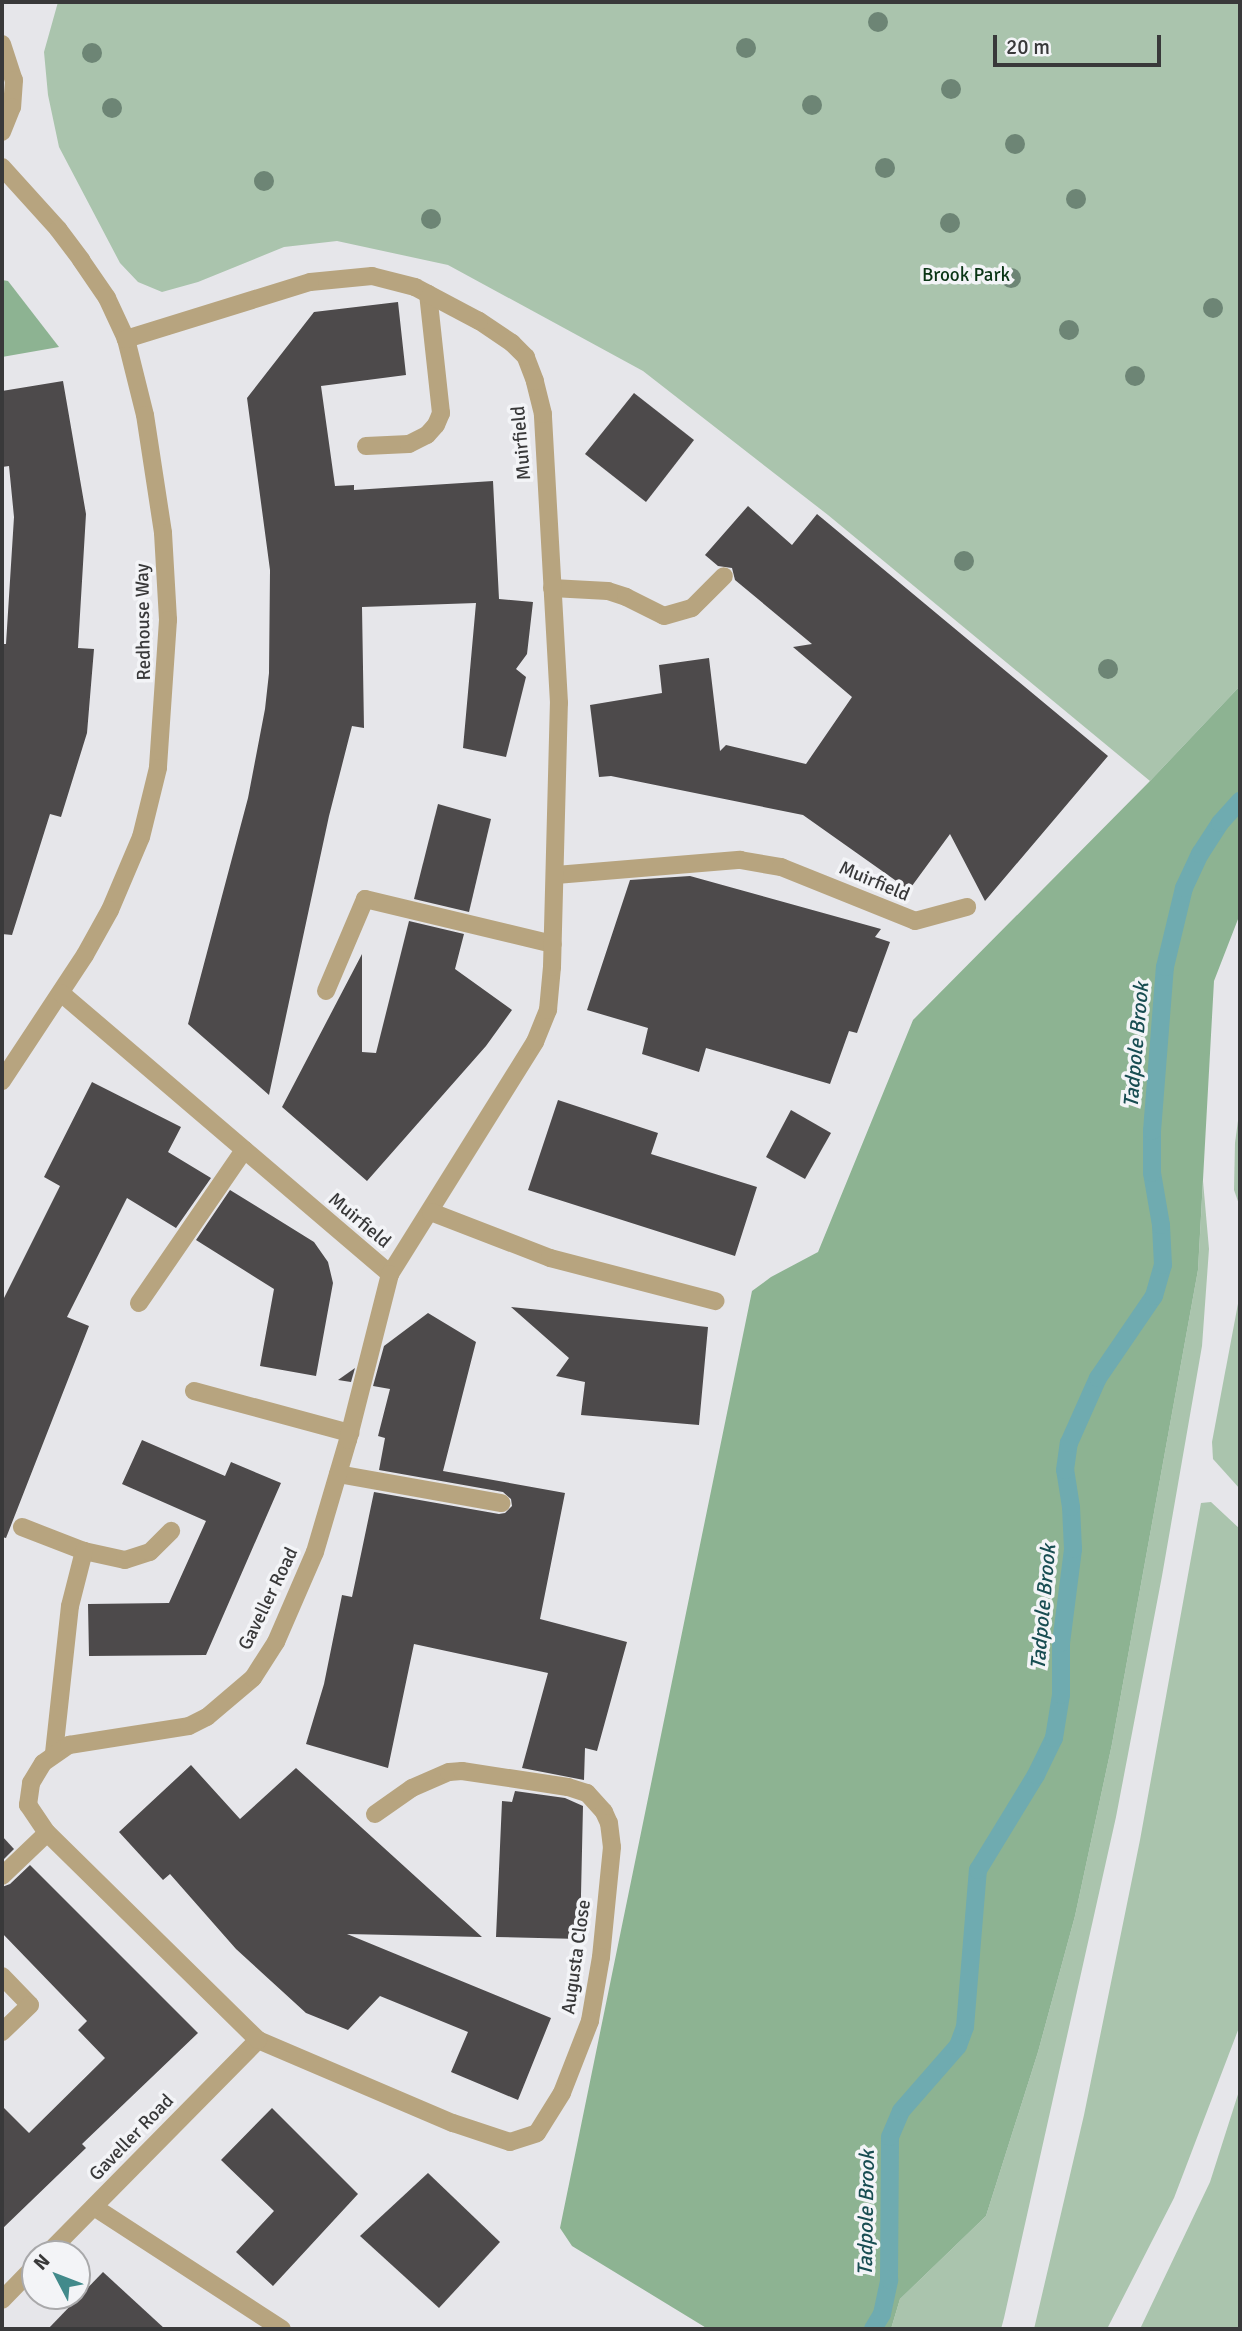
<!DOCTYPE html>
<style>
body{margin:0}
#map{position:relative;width:1242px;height:2331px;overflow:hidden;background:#e6e6ea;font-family:Signika,sans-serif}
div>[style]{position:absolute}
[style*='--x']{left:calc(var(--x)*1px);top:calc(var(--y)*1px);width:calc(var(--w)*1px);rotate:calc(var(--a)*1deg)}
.green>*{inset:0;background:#aac4ad}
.forest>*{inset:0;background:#8db392}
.stream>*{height:18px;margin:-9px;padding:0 9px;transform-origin:9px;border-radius:9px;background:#6fabb0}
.building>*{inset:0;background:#4d4a4b}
.service>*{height:18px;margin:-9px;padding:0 9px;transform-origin:9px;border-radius:9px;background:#b7a47f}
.minor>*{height:18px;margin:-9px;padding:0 9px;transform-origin:9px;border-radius:9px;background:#b7a47f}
.trees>*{width:20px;height:20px;margin:-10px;border-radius:50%;background:#6d8575}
span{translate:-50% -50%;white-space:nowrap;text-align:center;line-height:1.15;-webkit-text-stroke:7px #f3f4f7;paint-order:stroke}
.park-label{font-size:19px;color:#0a3515}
.street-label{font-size:19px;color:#39393a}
.water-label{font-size:21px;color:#184d52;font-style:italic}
.frame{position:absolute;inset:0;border:4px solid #39393a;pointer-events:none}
.north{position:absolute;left:21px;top:2240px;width:70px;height:70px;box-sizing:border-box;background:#f3f4f7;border:2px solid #a9a9ab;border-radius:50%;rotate:312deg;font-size:19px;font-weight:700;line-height:28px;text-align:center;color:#39393a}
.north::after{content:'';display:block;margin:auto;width:24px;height:32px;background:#428a8b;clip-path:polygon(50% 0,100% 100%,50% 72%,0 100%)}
.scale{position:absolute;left:993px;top:35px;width:168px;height:32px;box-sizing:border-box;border:4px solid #39393a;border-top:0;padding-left:9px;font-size:21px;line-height:24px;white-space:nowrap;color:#39393a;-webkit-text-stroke:5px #f3f4f7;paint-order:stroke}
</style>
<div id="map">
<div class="green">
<i style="clip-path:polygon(58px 2px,1240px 2px,1240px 686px,1150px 781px,828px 515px,643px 371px,448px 265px,337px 241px,284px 247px,198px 282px,162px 292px,138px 282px,120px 263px,59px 147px,48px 95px,44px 52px)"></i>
<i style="clip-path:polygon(1240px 1106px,1240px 1207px,1234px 1190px,1235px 1143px)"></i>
<i style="clip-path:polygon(1203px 1181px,1209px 1249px,1202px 1346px,1162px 1576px,1116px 1817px,1004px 2318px,1001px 2329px,891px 2329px,900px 2299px,986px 2216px,1038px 2052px,1075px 1916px,1112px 1744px,1198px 1270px)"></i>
<i style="clip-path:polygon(1240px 1293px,1240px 1489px,1213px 1459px,1212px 1442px)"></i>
<i style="clip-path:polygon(1211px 1502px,1240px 1529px,1240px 2025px,1174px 2198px,1107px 2329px,1034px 2329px,1084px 2115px,1140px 1840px,1201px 1503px)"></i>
<i style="clip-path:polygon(1240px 2088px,1240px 2329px,1140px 2329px,1210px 2182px)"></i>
</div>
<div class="forest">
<i style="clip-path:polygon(2px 280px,8px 281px,59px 347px,2px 357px)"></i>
<i style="clip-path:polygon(1240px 686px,1240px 914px,1214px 981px,1198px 1270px,1112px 1744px,1075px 1916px,1038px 2052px,986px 2216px,900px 2299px,891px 2329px,708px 2329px,572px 2246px,560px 2228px,752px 1291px,771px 1277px,818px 1252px,913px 1020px,1150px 781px)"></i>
</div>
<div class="stream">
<i style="--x:873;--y:2329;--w:17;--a:-59"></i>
<i style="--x:882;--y:2314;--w:35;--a:-78"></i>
<i style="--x:889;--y:2280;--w:143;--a:-89.6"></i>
<i style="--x:890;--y:2137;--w:28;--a:-67"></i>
<i style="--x:901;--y:2111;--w:86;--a:-48.8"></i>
<i style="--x:958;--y:2046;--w:20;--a:-70"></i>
<i style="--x:965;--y:2027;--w:158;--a:-85.3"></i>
<i style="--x:978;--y:1870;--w:111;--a:-58.6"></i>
<i style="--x:1036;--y:1775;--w:41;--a:-64.1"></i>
<i style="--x:1054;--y:1738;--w:44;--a:-80.8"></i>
<i style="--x:1061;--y:1695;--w:52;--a:-90"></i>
<i style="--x:1061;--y:1643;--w:95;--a:-82.7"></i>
<i style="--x:1073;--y:1549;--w:42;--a:-92.7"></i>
<i style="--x:1071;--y:1507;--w:37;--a:-99"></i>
<i style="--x:1065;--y:1470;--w:27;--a:-82"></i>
<i style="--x:1069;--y:1443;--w:71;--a:-66"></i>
<i style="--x:1098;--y:1378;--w:99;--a:-55.7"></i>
<i style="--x:1154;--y:1296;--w:32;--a:-74"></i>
<i style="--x:1163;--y:1265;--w:40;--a:-92.9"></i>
<i style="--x:1161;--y:1225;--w:53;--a:-99.8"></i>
<i style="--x:1152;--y:1173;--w:42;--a:-90"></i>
<i style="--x:1152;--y:1131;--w:165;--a:-85.5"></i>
<i style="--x:1165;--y:967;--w:81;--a:-76.5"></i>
<i style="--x:1184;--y:888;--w:38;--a:-65"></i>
<i style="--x:1200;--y:854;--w:37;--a:-57"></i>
<i style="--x:1220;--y:823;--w:30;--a:-48"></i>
</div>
<div class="building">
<i style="clip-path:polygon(398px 302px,406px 375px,321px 386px,335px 486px,354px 485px,354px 490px,493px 481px,499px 599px,533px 602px,527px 654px,516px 669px,526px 677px,506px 757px,463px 748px,476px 603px,362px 607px,364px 728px,352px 726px,329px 816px,269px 1095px,188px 1024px,248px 798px,265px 709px,269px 673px,270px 570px,247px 398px,314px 312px)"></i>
<i style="clip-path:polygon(63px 381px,86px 514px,78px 648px,94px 649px,87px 733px,61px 817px,50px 814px,12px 935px,2px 934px,2px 644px,6px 644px,14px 517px,9px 466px,2px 467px,2px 391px)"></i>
<i style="clip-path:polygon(634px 393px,694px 440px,646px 502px,585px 454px)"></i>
<i style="clip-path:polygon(748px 506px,792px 545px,817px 514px,1108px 756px,985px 901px,950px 834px,909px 890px,803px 815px,611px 776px,599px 777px,590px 705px,662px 693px,659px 665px,709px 658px,720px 751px,726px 745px,806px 764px,852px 697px,793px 647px,812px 644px,735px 580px,732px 568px,718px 566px,705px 555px)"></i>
<i style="clip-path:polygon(438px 804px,491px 819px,469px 912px,414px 899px)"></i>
<i style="clip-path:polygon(690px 876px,881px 929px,875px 937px,890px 942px,857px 1033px,849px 1031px,830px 1084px,706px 1048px,699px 1072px,642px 1054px,648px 1028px,587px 1010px,630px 880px)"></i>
<i style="clip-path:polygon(409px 921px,464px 934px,455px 969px,512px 1010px,486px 1046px,367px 1181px,282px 1107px,362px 954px,362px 1052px,376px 1053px)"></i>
<i style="clip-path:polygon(92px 1082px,181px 1127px,168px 1152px,211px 1178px,176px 1228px,127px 1198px,67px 1317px,89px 1326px,6px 1538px,2px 1537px,2px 1302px,60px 1186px,44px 1177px)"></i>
<i style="clip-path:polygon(558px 1100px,658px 1133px,651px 1154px,757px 1187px,735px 1256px,528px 1190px)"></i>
<i style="clip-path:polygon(791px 1110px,831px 1133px,805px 1179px,766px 1157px)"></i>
<i style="clip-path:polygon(230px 1190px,314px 1242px,328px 1262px,333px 1283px,316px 1376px,260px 1366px,274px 1289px,196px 1240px)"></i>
<i style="clip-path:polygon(511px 1307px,708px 1327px,699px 1425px,581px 1415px,585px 1382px,556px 1376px,569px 1358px)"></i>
<i style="clip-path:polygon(428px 1313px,476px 1342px,443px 1471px,565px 1493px,540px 1619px,627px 1642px,597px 1751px,585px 1748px,584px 1780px,522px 1768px,548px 1673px,414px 1644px,388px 1768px,306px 1744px,324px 1684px,342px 1595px,352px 1597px,374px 1492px,499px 1514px,505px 1513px,512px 1506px,511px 1499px,503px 1492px,379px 1470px,385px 1438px,378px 1436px,390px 1389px,373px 1386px,384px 1346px)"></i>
<i style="clip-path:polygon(355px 1368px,351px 1382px,338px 1380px)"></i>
<i style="clip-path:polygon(142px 1440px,225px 1476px,231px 1462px,281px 1483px,206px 1655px,89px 1656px,88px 1604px,169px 1603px,206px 1521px,122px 1484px)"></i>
<i style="clip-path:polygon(191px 1765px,240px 1819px,296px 1768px,482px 1937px,347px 1934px,551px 2018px,518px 2100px,451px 2072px,468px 2032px,380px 1996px,348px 2030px,306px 2013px,236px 1949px,170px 1874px,163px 1880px,119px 1832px)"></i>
<i style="clip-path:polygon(515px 1791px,565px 1798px,583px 1806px,580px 1939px,496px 1937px,502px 1801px,512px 1802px)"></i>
<i style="clip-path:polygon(2px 1836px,14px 1849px,2px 1861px)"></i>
<i style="clip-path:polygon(30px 1865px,198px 2033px,82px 2144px,86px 2148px,2px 2229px,2px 2106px,29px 2133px,105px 2058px,78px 2030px,87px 2021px,2px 1933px,2px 1887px,10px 1884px)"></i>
<i style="clip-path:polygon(272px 2108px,358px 2194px,273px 2286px,236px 2252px,274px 2211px,221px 2160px)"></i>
<i style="clip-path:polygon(428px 2173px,500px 2242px,439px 2308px,360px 2236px)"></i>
<i style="clip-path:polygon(103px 2272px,165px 2329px,48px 2329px)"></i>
</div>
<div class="service">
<i style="--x:366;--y:446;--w:43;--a:-2.7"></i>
<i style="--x:409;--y:444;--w:20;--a:-27"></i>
<i style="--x:427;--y:435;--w:13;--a:-48"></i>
<i style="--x:436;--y:425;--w:13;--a:-67"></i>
<i style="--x:441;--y:413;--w:120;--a:-96.2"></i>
<i style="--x:552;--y:588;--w:56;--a:3.1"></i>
<i style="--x:608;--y:591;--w:19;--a:18"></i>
<i style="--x:626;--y:597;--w:42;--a:26.6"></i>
<i style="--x:664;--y:616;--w:29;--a:-16"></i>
<i style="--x:692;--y:608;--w:45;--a:-45"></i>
<i style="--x:326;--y:991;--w:100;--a:-67"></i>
<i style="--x:365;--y:899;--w:193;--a:13.5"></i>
<i style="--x:139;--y:1303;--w:186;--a:-55.5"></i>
<i style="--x:194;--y:1391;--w:162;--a:15.1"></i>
<i style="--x:338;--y:1474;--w:166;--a:10.1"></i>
<i style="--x:22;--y:1527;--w:66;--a:21.2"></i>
<i style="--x:84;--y:1551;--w:42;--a:12.4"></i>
<i style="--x:125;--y:1560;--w:26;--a:-18"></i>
<i style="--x:150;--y:1552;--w:30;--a:-45"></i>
<i style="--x:54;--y:1753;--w:148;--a:-83.8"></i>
<i style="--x:70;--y:1606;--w:57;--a:-75.7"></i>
<i style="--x:375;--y:1814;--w:45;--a:-35.1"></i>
<i style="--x:412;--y:1788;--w:40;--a:-23.4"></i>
<i style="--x:449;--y:1772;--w:13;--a:-4"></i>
<i style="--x:462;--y:1771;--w:107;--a:8.6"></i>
<i style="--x:568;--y:1787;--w:20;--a:18"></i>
<i style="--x:587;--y:1793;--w:25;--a:48"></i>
<i style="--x:604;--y:1812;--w:12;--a:66"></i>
<i style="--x:609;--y:1823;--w:24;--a:83"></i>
<i style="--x:612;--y:1847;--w:111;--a:95.7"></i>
<i style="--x:601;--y:1957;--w:65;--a:99.8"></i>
<i style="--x:590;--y:2021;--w:77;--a:111.3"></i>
<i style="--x:2;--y:1876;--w:62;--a:-43.7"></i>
<i style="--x:2;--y:1976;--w:40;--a:46"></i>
<i style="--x:30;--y:2005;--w:39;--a:136"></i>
</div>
<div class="minor">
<i style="--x:2;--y:44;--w:38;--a:72"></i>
<i style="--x:14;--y:80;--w:27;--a:94"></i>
<i style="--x:12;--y:107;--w:27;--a:112"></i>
<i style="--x:2;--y:167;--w:84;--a:47.9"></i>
<i style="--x:58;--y:229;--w:39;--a:53"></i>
<i style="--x:81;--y:260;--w:46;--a:55.6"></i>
<i style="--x:107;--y:298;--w:45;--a:65.1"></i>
<i style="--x:126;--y:339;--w:78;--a:76"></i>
<i style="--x:145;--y:415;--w:119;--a:81.3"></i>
<i style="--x:163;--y:533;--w:87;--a:86.7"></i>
<i style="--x:168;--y:620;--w:148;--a:93.9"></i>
<i style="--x:158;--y:768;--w:71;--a:103.8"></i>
<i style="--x:141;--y:837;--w:79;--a:113"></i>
<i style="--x:110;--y:910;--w:51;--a:119.1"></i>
<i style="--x:85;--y:955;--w:151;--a:123.4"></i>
<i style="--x:556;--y:875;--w:185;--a:-4.7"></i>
<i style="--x:740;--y:860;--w:42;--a:9.7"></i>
<i style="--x:781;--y:867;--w:144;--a:21.9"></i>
<i style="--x:915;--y:921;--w:54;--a:-15.1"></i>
<i style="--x:61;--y:993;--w:433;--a:40.5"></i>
<i style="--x:390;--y:1274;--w:274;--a:-58"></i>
<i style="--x:535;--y:1042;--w:35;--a:-68"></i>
<i style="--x:548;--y:1010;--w:43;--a:-84.7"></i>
<i style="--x:552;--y:967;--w:264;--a:-88.5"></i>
<i style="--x:559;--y:703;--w:289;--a:-93.2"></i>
<i style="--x:543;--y:414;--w:34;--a:-104"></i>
<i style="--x:535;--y:381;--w:26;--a:-111"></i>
<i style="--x:526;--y:357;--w:20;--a:-135"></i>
<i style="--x:512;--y:343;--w:40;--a:-146"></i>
<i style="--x:479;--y:321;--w:72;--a:-152"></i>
<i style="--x:415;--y:287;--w:44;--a:-165.7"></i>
<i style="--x:372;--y:276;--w:62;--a:174.5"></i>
<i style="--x:310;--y:282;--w:193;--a:162.8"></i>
<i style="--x:431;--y:1212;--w:128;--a:21.1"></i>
<i style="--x:550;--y:1258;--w:171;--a:14.6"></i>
<i style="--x:258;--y:2040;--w:212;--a:23.1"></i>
<i style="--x:453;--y:2123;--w:60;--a:18.4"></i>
<i style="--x:510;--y:2142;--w:28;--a:-18"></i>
<i style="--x:537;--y:2133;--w:47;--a:-58"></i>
<i style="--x:94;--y:2207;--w:224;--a:33"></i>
<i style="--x:47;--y:2254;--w:301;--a:-45.4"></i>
<i style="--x:258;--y:2040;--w:296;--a:-135.5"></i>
<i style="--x:47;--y:1833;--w:34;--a:-124"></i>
<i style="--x:28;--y:1805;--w:22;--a:-82"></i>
<i style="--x:31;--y:1783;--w:23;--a:-59"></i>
<i style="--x:43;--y:1763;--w:32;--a:-35"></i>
<i style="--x:69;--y:1745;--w:121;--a:-9"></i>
<i style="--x:189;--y:1726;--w:20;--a:-27"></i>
<i style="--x:207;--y:1717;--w:60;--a:-40.3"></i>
<i style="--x:253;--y:1678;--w:43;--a:-57.4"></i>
<i style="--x:276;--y:1642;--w:98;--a:-66.6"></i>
<i style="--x:315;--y:1552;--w:117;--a:-73.6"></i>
<i style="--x:348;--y:1440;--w:171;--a:-75.8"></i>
<i style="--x:2;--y:2300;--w:47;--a:-45.9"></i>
</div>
<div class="trees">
<i style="left:878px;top:22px"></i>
<i style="left:746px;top:48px"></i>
<i style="left:92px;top:53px"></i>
<i style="left:951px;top:89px"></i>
<i style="left:812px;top:105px"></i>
<i style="left:112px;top:108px"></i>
<i style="left:1015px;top:144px"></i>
<i style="left:885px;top:168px"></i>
<i style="left:264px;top:181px"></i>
<i style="left:1076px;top:199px"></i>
<i style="left:431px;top:219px"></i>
<i style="left:950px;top:223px"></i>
<i style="left:1011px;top:278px"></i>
<i style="left:1213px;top:308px"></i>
<i style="left:1069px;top:330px"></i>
<i style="left:1135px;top:376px"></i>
<i style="left:964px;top:561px"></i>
<i style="left:1108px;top:669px"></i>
</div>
<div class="park-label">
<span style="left:966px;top:276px">Brook Park</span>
</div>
<div class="street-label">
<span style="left:522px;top:443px;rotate:-95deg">Muirfield</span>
<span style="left:144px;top:622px;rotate:-91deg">Redhouse Way</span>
<span style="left:874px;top:882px;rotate:23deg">Muirfield</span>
<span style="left:359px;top:1221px;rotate:40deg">Muirfield</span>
<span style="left:269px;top:1599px;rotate:-64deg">Gaveller Road</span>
<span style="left:577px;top:1957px;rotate:-82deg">Augusta Close</span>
<span style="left:132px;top:2138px;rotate:-46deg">Gaveller Road</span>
</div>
<div class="water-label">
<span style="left:1136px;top:1045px;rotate:-85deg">Tadpole Brook</span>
<span style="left:1043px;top:1607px;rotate:-85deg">Tadpole Brook</span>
<span style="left:866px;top:2213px;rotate:-89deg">Tadpole Brook</span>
</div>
<div class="frame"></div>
<div class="north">N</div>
<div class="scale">20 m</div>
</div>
